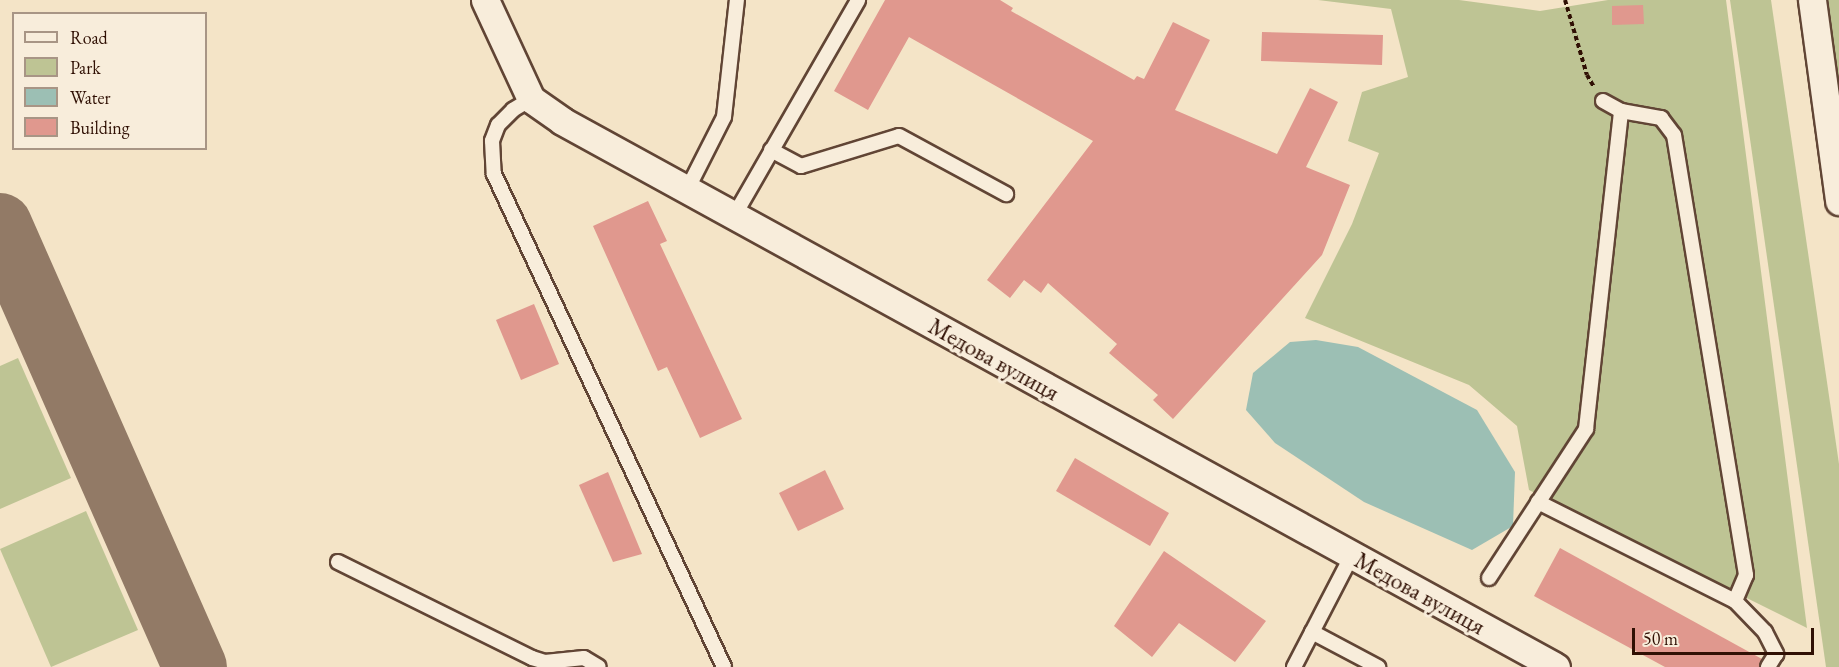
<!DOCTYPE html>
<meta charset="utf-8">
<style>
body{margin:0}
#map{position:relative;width:1839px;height:667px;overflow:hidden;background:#f4e4c7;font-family:"EB Garamond",serif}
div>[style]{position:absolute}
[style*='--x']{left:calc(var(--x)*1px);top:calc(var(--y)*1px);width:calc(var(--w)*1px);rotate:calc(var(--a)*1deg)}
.green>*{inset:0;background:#bec494}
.water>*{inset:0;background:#9cbfb4}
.taxiway>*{height:64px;margin:-32px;padding:0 32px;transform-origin:32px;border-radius:32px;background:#927a66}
.building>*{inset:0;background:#e0988e}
.path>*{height:4px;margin-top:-2px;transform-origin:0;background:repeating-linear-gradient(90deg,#301004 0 4.5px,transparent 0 7.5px)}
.roads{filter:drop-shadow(2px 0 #614535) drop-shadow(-2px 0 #614535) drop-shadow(0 2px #614535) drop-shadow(0 -2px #614535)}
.lane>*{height:14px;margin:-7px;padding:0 7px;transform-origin:7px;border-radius:7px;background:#f8eddb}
.street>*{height:27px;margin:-13.5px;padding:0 13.5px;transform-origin:13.5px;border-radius:13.5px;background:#f8eddb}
span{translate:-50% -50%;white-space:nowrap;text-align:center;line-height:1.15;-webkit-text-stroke:6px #f8eddb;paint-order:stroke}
.street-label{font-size:24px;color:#301004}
.legend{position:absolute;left:12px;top:12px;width:195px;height:138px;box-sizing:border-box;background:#f8eddb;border:2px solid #a89585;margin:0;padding:8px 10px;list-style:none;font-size:18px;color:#301004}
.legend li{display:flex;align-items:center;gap:12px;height:30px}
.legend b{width:30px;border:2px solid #a89585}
.scale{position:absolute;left:1632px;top:628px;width:182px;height:27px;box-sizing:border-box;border:3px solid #301004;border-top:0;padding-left:8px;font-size:18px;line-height:21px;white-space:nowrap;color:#301004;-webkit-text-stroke:4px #f8eddb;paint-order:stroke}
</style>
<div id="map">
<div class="green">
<i style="clip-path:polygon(1318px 0,1459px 0,1540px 11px,1608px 0,1726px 0,1807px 628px,1529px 490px,1517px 426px,1469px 385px,1305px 318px,1352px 224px,1379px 153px,1348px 141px,1362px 92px,1408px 77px,1391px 9px)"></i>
<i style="clip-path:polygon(1730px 0,1771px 0,1839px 464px,1839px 667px,1826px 667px)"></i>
<i style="clip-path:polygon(1826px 0,1839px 0,1839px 101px)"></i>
<i style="clip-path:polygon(18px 358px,71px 478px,0 509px,0 366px)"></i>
<i style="clip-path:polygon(86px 511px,138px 630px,51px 667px,0 549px)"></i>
</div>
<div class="water">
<i style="clip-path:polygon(1316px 340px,1358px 347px,1477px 410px,1515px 472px,1513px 526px,1472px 550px,1364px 502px,1275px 443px,1246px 410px,1253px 373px,1290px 342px)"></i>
</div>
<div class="taxiway">
<i style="--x:0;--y:225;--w:483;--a:66.2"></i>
</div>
<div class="building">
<i style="clip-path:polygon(885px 0,1000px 0,1013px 8px,1011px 11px,1134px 80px,1137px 76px,1144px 79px,1173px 22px,1210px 40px,1175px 110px,1277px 154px,1310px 88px,1338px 102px,1306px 167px,1350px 185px,1322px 255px,1173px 419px,1153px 400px,1158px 395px,1109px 353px,1117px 344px,1048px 283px,1041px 293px,1024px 280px,1010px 298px,987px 280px,1093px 141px,909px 37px,868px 110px,834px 91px)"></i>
<i style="clip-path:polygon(1643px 5px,1644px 24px,1612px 25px,1612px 6px)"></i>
<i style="clip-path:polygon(1262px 32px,1383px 35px,1382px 65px,1261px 61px)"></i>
<i style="clip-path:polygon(648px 201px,667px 241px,660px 244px,742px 419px,700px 438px,667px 367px,658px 371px,593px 226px)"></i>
<i style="clip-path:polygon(534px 304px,559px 364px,521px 380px,496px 320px)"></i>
<i style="clip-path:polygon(1075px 458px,1169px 513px,1150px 546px,1056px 491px)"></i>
<i style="clip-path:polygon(825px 470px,844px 509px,798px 531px,779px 493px)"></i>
<i style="clip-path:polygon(608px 472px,642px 554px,613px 562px,579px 485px)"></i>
<i style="clip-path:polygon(1560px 548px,1762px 659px,1759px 667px,1665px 667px,1534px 596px)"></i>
<i style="clip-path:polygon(1164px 551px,1266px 621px,1235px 662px,1179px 623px,1152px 657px,1114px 626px)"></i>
</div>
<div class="path">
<i style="--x:1565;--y:0;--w:78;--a:73.7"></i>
<i style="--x:1587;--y:75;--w:14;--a:60"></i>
</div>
<div class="roads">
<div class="lane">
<i style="--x:531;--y:99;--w:21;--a:149"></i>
<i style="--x:513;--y:110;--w:21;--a:135"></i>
<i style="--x:498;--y:125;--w:17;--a:111"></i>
<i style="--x:492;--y:141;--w:33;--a:87"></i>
<i style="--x:494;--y:174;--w:544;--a:64.99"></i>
<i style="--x:1603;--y:101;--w:21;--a:29"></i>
<i style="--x:1621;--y:111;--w:41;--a:9.9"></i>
<i style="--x:1661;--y:118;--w:21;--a:53"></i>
<i style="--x:1674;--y:135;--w:446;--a:80.7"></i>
<i style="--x:1746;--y:575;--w:28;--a:113"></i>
<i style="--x:771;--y:150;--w:34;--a:28"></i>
<i style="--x:801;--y:166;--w:102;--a:-17"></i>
<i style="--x:899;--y:136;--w:122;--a:28.5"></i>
<i style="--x:687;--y:190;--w:82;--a:-63.1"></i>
<i style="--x:724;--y:117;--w:118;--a:-83.7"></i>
<i style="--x:734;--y:216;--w:249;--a:-60.1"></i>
<i style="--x:1538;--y:502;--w:220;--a:26.7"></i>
<i style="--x:1735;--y:601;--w:43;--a:45.9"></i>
<i style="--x:1765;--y:632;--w:25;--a:63"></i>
<i style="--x:1776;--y:654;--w:15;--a:122"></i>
<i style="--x:338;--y:562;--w:216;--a:26.3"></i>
<i style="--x:532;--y:658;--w:14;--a:17"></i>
<i style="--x:545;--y:662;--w:39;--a:-6"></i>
<i style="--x:584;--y:658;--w:17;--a:31"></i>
<i style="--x:1489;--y:578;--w:178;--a:-56.9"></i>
<i style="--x:1586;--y:429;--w:320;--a:-83.7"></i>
<i style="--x:1312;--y:632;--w:75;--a:27.9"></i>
<i style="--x:1294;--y:667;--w:126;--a:-62.6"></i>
</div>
<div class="street">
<i style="--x:485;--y:0;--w:109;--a:65.1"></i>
<i style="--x:531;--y:99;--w:38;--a:35"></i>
<i style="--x:562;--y:121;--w:1134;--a:28.78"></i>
<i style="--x:1812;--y:0;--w:203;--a:82.3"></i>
</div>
</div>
<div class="street-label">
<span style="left:994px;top:359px;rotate:29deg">Медова вулиця</span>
<span style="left:1420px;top:593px;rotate:29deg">Медова вулиця</span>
</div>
<ul class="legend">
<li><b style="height:8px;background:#f8eddb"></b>Road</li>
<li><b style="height:16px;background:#bec494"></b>Park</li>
<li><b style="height:16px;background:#9cbfb4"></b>Water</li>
<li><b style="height:16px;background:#e0988e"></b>Building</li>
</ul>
<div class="scale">50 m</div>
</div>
